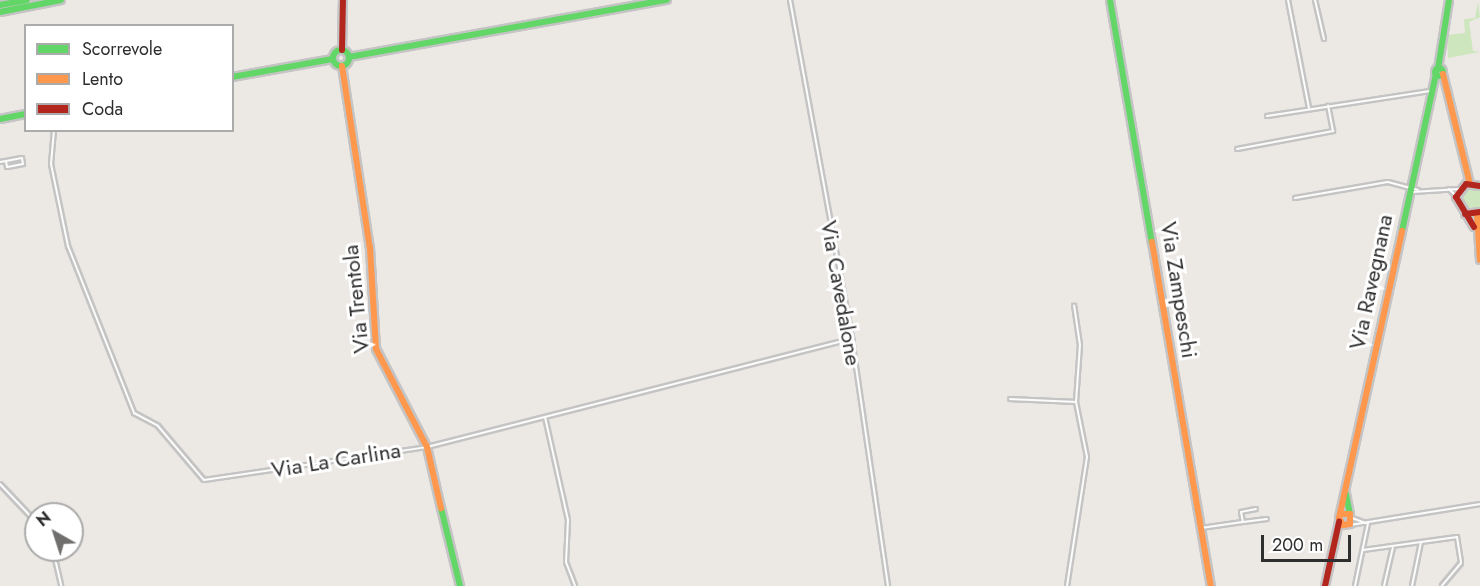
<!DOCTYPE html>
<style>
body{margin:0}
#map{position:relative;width:1480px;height:586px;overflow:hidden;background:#ece8e4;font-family:Jost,sans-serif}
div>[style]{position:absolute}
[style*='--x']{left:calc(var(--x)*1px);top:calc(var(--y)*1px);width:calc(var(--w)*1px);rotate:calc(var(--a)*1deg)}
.green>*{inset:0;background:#cee6be}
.round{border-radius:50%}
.roads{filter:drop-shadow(2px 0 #c5c4c5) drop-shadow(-2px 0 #c5c4c5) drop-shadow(0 2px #c5c4c5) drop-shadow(0 -2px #c5c4c5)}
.street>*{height:2px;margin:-1px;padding:0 1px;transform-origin:1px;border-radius:1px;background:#fcfcfb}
.fast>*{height:6px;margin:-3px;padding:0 3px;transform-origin:3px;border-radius:3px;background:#63d668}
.fast>.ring{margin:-3px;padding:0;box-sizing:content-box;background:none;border:6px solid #63d668;border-radius:50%}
.slow>*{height:6px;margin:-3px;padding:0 3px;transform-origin:3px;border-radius:3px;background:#ff974d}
.jam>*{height:6px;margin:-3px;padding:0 3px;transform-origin:3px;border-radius:3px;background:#b3261e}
span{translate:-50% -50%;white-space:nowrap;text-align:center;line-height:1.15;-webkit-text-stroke:6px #fff;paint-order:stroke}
.street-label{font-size:22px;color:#2e2e2e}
.legend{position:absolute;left:24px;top:24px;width:210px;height:108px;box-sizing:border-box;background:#fff;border:2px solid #ababab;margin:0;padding:8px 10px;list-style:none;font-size:18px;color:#2e2e2e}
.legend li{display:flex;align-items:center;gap:12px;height:30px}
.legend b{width:30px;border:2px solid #ababab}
.north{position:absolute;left:24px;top:502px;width:60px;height:60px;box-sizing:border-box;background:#fff;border:2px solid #ababab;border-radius:50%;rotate:321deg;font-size:16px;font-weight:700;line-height:24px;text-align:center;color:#2e2e2e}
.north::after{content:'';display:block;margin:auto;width:21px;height:27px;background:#706f6e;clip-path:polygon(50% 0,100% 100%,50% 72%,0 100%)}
.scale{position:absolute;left:1261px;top:535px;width:90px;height:27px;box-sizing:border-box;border:3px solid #2e2e2e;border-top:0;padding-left:8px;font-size:18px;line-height:21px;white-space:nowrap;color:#2e2e2e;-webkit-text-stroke:4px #fff;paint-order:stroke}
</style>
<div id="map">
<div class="green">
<i style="clip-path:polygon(1478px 2px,1480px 17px,1469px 22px,1473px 51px,1480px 52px,1448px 58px,1447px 35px,1465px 33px,1464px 19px,1475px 18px)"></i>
<i class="round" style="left:1459px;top:187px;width:24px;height:24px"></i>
</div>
<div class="roads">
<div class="street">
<i style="--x:790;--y:0;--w:345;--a:79.6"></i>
<i style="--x:852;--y:339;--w:250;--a:81.7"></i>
<i style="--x:1288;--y:0;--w:110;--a:79"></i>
<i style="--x:1315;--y:0;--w:40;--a:77"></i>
<i style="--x:1267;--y:116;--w:165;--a:-8.7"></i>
<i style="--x:54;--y:130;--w:34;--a:95"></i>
<i style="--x:51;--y:164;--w:84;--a:78.3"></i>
<i style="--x:68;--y:246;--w:180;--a:68.4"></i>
<i style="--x:134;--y:413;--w:27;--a:28"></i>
<i style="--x:158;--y:426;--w:71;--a:49.6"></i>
<i style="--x:204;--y:480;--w:225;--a:-8.4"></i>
<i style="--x:427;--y:447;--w:439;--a:-14.3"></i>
<i style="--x:1237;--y:149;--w:98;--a:-10.6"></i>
<i style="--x:1333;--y:131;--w:26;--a:-101"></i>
<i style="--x:0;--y:162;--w:6;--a:-9"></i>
<i style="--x:6;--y:161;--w:16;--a:-11"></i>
<i style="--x:22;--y:158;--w:6;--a:81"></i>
<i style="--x:23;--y:164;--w:16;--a:169"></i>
<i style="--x:7;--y:167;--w:6;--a:-99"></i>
<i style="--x:1449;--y:189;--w:10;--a:45"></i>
<i style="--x:1412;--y:192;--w:48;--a:-3.6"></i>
<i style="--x:1295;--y:198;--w:94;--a:-9.8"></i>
<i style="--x:1388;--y:182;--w:31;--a:15"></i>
<i style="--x:1010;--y:399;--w:66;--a:2.6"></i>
<i style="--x:545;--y:417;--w:106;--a:77.4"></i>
<i style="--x:568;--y:520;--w:42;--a:92.7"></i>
<i style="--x:566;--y:562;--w:26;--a:69"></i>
<i style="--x:0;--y:484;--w:52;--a:46.5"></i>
<i style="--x:1256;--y:509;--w:15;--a:169"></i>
<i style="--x:1241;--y:512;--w:10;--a:79"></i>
<i style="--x:1243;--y:522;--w:24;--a:-7"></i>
<i style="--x:1352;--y:518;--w:15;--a:20"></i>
<i style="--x:1350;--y:525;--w:132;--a:-9.2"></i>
<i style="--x:1201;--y:528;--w:42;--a:-8.1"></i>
<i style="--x:53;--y:550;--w:37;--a:77"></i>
<i style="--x:1363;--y:550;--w:95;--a:-7.9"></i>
<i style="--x:1457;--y:537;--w:26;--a:81"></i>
<i style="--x:1461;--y:563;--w:30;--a:130"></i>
<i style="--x:1067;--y:586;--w:131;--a:-81.2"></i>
<i style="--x:1087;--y:457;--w:56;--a:-101.3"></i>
<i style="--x:1076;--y:402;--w:57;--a:-86"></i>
<i style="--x:1080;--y:345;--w:40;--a:-98.5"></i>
<i style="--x:1355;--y:586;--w:64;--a:-78.3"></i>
<i style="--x:1384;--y:586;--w:39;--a:-77"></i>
<i style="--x:1412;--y:586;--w:45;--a:-78.4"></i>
</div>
<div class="fast">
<i style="--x:1110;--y:0;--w:246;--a:80.2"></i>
<i style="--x:0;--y:5;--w:27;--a:-10"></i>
<i style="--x:0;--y:12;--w:62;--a:-11.1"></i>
<i class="ring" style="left:333px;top:50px;width:10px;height:10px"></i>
<i style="--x:349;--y:57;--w:323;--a:-10.2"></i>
<i class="ring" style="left:1435px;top:68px;width:2px;height:2px"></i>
<i style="--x:1438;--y:69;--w:70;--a:-80.9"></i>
<i style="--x:232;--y:77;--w:102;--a:-10.2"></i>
<i style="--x:0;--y:119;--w:26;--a:-11"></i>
<i style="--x:1402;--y:231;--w:161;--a:-77.8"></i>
<i style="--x:1346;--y:494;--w:20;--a:79"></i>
<i style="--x:441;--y:508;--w:80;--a:76.3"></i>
</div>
<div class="slow">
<i style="--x:342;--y:66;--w:184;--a:81.3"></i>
<i style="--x:370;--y:248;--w:101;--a:86.6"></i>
<i style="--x:376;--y:349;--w:110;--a:62.5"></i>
<i style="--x:427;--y:447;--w:63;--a:77.1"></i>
<i style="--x:1443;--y:74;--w:113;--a:76.2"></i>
<i style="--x:1477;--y:214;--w:46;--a:86.3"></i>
<i style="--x:1152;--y:242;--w:349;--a:80.3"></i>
<i style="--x:1341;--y:514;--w:9;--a:0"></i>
<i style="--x:1350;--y:514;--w:10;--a:90"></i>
<i style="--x:1350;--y:524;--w:7;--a:172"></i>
<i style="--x:1343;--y:525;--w:8;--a:-120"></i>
<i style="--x:1339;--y:518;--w:294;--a:-77.6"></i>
</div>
<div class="jam">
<i style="--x:342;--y:50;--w:50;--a:-88.9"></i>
<i style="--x:1465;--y:214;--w:15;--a:-8"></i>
<i style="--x:1474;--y:227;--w:35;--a:-121"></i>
<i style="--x:1456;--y:197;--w:16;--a:-52"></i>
<i style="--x:1466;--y:184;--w:14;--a:8"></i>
<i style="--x:1325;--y:586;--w:66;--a:-77.7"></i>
</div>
</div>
<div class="street-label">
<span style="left:1371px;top:282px;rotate:-78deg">Via Ravegnana</span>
<span style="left:1179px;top:290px;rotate:81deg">Via Zampeschi</span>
<span style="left:841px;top:293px;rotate:80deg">Via Cavedalone</span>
<span style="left:356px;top:299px;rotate:-96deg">Via Trentola</span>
<span style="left:336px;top:460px;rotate:-9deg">Via La Carlina</span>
</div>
<ul class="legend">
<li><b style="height:8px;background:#63d668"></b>Scorrevole</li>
<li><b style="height:8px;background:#ff974d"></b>Lento</li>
<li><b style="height:8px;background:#b3261e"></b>Coda</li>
</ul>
<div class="north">N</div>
<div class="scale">200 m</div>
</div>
